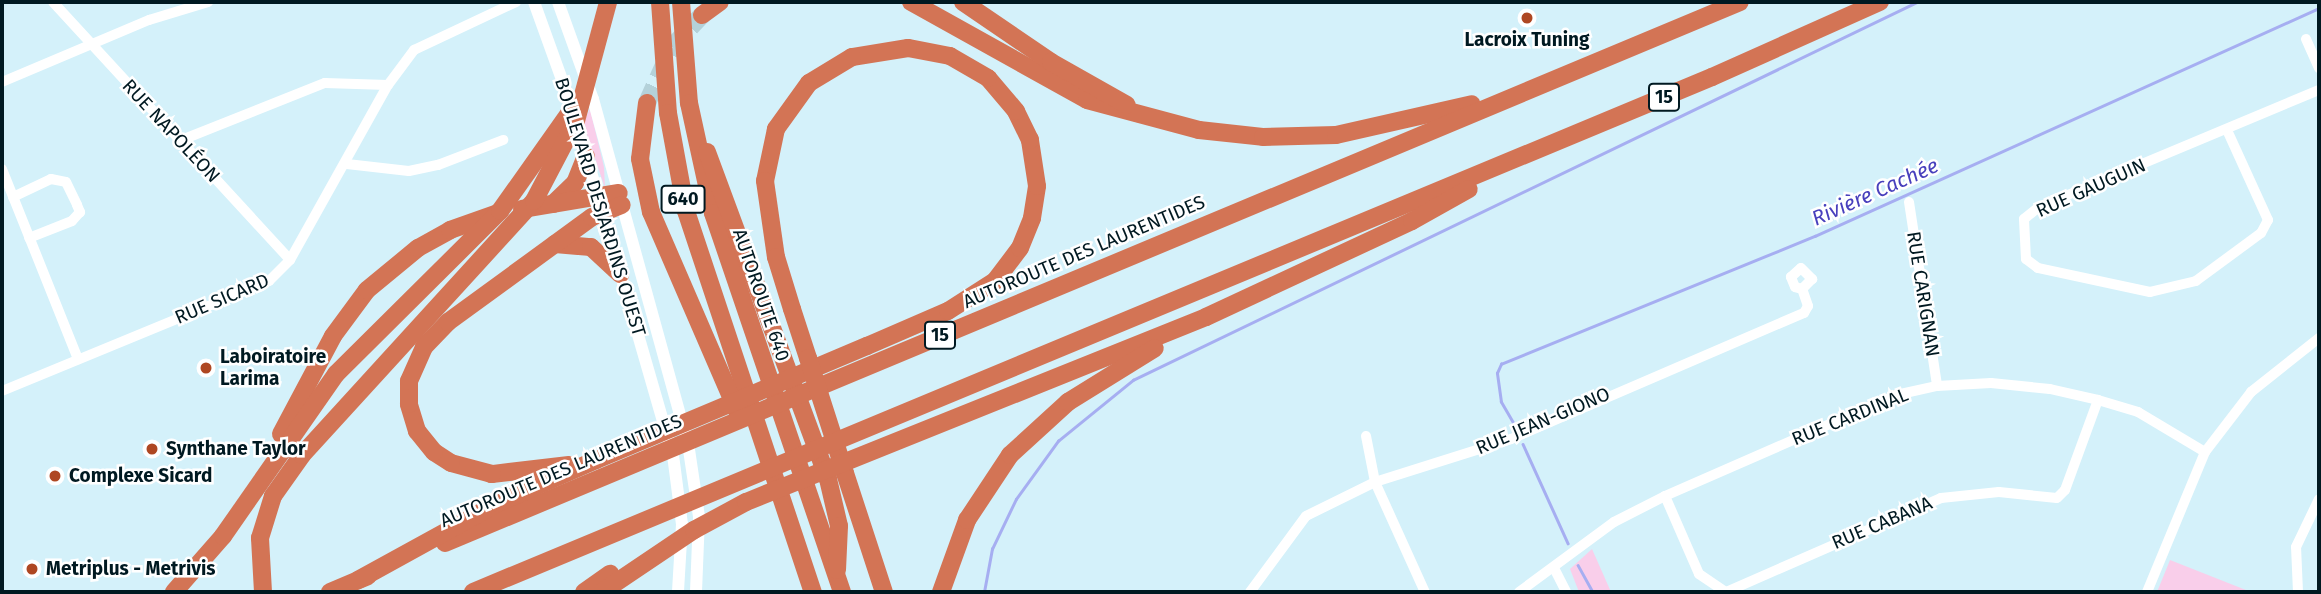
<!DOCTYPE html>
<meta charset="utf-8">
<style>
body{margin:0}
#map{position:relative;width:2321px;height:594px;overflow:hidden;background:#d4f1fa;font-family:"Fira Sans",sans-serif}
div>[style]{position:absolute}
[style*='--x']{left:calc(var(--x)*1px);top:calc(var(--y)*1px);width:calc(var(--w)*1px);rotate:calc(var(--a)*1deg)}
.green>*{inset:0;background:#f9ceea}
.stream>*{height:2.5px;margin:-1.25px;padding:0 1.25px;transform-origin:1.25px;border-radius:1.25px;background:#a6aef1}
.motorway-tunnel>*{height:18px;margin-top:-9px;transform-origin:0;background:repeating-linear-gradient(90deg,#b4d1d9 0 18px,transparent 0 27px)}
.minor>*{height:10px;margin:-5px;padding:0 5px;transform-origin:5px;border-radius:5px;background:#fff}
.tertiary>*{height:12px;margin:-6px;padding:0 6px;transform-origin:6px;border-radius:6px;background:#fff}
.motorway>*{height:18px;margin:-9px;padding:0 9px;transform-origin:9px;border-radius:9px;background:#d37455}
.dots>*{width:19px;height:19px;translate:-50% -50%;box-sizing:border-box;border:4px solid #fff;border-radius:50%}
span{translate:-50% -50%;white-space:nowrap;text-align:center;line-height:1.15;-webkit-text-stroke:5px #fff;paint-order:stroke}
.shield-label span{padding:2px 5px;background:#fff;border:2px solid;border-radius:5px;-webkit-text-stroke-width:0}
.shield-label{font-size:18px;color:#001921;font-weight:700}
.poi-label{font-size:19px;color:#001921;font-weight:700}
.left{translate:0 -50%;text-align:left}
.street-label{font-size:19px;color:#001921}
.water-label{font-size:21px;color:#4840bd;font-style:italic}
.frame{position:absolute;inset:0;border:4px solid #001921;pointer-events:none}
</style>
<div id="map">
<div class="green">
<i style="clip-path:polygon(590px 109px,604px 167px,605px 188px,583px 123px)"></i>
<i style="clip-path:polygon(1592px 549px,1611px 592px,1579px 592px,1570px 569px)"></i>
<i style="clip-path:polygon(2170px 560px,2251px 592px,2157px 592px)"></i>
</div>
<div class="stream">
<i style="--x:1516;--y:428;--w:30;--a:-120"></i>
<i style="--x:1501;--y:402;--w:29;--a:-98"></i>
<i style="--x:1497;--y:373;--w:10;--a:-66"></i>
<i style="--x:1501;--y:364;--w:339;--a:-22.2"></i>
<i style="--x:1815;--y:236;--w:553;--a:-24.34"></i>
<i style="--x:1523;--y:444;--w:109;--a:65.6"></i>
<i style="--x:1578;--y:565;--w:31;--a:61"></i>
<i style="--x:984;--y:592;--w:44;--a:-79.5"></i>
<i style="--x:992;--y:549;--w:55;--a:-64.4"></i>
<i style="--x:1016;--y:499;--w:72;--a:-54.1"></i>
<i style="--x:1058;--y:441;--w:97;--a:-39.1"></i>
<i style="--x:1133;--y:380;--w:870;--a:-25.74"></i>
</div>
<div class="motorway-tunnel">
<i style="--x:647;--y:103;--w:61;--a:-65.9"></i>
<i style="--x:672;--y:47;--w:44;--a:-46.8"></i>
</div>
<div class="minor">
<i style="--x:53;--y:2;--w:350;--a:47.4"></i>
<i style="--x:2306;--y:39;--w:32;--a:66"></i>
<i style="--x:2;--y:82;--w:160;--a:-22.9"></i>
<i style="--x:149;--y:20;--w:62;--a:-17"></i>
<i style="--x:2227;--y:130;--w:99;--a:65.5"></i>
<i style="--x:2268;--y:220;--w:15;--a:118"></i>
<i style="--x:2261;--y:233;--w:81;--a:143.6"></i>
<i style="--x:2196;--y:281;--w:47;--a:166.6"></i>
<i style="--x:2150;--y:292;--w:115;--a:-167.9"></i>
<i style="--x:2038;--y:268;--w:15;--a:-143"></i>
<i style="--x:2026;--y:259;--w:40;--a:-92.9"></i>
<i style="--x:2024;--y:219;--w:19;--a:-39"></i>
<i style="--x:2039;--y:207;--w:303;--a:-22.7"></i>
<i style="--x:179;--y:141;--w:157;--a:-21.7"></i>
<i style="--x:325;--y:83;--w:63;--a:1.8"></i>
<i style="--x:347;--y:164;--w:62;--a:6.4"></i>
<i style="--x:409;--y:171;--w:30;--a:-12"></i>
<i style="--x:438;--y:165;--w:70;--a:-21"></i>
<i style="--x:2;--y:169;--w:205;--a:68.2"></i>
<i style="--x:13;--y:197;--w:42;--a:-25.3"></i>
<i style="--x:51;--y:179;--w:15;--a:11"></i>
<i style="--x:66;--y:182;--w:25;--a:64"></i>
<i style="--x:77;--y:205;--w:8;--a:67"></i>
<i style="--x:80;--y:212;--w:12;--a:132"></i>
<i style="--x:72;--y:221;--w:46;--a:158.4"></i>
<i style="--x:1909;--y:202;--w:186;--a:81.3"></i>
<i style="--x:2;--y:391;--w:289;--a:-22.4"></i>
<i style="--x:269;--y:281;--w:30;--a:-45"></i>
<i style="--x:290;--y:260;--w:201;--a:-60.8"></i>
<i style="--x:388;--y:85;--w:44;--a:-53.4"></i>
<i style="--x:414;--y:50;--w:113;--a:-25.2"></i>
<i style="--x:1366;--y:436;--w:47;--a:78.9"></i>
<i style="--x:1375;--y:482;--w:121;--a:65.6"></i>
<i style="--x:1665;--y:496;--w:85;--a:66.4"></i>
<i style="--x:1699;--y:574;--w:32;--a:34"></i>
<i style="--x:1726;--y:592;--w:235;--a:-23.6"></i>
<i style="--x:1941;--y:498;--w:58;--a:-5.9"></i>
<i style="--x:1999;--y:492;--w:58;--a:5.9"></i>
<i style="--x:2057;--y:498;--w:11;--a:-45"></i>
<i style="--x:2065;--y:490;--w:96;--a:-69.9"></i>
<i style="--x:1554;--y:568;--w:27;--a:63"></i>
<i style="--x:1250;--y:592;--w:94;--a:-53.6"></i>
<i style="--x:1306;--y:516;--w:77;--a:-26.2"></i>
<i style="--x:1375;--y:482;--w:143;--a:-17.5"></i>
<i style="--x:1511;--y:439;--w:319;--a:-23.3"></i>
<i style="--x:1804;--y:313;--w:8;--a:-60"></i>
<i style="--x:1808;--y:306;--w:18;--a:-109"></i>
<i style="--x:1802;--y:289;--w:7;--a:-164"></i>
<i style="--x:1795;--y:287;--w:11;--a:-112"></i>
<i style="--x:1791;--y:277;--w:13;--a:-42"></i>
<i style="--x:1801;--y:268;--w:16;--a:45"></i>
<i style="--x:1812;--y:279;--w:14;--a:135"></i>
<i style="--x:1519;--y:592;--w:118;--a:-36.4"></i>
<i style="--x:1614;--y:522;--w:57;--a:-27"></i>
<i style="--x:1665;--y:496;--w:252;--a:-23.6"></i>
<i style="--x:1896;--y:395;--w:42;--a:-12.4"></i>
<i style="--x:1937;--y:386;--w:54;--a:-3.2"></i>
<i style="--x:1991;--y:383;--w:59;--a:5.8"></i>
<i style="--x:2050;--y:389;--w:49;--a:12.9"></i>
<i style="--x:2098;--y:400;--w:42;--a:16.7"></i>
<i style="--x:2138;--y:412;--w:78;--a:30.8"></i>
<i style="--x:2147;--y:592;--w:152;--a:-67.5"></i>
<i style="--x:2205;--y:452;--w:76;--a:-52.5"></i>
<i style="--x:2251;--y:392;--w:87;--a:-38.5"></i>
<i style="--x:2298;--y:592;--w:45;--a:-92.5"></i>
<i style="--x:2296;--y:547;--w:53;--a:-64.4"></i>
</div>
<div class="tertiary">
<i style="--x:534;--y:2;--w:118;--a:70.2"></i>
<i style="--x:574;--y:113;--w:356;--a:73.9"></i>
<i style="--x:673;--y:455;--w:70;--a:82.6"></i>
<i style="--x:682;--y:524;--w:68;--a:93.4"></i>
<i style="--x:558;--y:2;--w:103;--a:70.2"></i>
<i style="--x:593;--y:99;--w:357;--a:74.6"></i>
<i style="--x:688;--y:443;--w:75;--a:81.5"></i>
<i style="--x:699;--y:517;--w:75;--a:92.3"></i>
</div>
<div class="motorway">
<i style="--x:660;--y:2;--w:111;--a:85.9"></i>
<i style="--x:668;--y:113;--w:100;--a:79.6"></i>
<i style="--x:686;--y:211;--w:402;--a:71.6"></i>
<i style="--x:681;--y:2;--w:101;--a:85.5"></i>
<i style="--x:689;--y:103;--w:113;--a:77.7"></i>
<i style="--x:713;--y:213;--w:400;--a:71.2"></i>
<i style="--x:911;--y:2;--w:201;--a:29.1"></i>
<i style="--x:1087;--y:100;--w:116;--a:15"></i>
<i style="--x:1199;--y:130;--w:64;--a:6.2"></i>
<i style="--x:1263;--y:137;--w:73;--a:-1.6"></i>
<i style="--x:1336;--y:135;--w:139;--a:-12.8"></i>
<i style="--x:963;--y:2;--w:107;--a:34.3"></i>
<i style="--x:1051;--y:62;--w:87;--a:29.5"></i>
<i style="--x:702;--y:15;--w:22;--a:-36"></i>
<i style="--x:647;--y:103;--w:56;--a:97.1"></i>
<i style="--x:640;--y:159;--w:54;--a:78.3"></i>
<i style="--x:651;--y:212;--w:219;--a:66.6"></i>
<i style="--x:707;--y:152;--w:349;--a:69.7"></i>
<i style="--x:828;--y:479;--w:48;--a:76.8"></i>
<i style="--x:839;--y:526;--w:44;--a:92.6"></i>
<i style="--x:553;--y:204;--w:30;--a:-44"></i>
<i style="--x:575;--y:183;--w:29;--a:-68"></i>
<i style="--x:522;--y:209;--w:98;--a:-9.4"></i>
<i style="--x:555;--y:244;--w:36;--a:5"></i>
<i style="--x:591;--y:247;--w:40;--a:43"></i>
<i style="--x:281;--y:434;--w:111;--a:-62"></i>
<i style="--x:333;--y:336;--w:57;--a:-53.5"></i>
<i style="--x:367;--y:290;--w:66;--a:-39.5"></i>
<i style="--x:418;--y:248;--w:37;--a:-29"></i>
<i style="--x:450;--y:230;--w:48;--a:-19.6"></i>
<i style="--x:569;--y:465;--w:78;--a:173.3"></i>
<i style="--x:492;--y:474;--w:42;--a:-165"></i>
<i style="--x:451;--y:463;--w:20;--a:-147"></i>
<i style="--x:434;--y:452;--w:27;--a:-129"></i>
<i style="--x:417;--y:431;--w:28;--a:-107"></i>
<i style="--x:409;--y:404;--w:23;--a:-90"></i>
<i style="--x:409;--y:381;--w:37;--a:-66"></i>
<i style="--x:424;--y:347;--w:35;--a:-46"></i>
<i style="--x:448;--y:322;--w:178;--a:-36.1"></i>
<i style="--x:592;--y:217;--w:32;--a:-22"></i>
<i style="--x:445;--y:543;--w:1403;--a:-22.67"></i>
<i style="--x:358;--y:580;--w:160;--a:-28.8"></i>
<i style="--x:498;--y:503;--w:107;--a:-23.7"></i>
<i style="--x:596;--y:460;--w:142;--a:-22.8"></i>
<i style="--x:727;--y:405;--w:152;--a:-22.9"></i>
<i style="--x:867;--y:346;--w:88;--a:-23.4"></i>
<i style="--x:948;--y:311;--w:56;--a:-32.6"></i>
<i style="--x:995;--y:281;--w:41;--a:-52.9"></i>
<i style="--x:1020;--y:248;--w:32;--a:-68"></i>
<i style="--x:1032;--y:218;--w:32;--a:-81"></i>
<i style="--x:1037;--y:186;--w:47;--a:-98.7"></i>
<i style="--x:1030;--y:140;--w:32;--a:-116"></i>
<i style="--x:1016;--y:111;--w:43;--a:-130.3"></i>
<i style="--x:988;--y:78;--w:44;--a:-149.9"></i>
<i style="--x:950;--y:56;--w:43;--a:-169.2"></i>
<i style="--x:908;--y:48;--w:57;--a:170.9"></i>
<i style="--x:852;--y:57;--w:50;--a:148.8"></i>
<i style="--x:809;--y:83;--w:57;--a:125.7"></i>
<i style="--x:776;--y:129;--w:53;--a:101.9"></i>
<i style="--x:765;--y:181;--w:77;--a:81.8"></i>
<i style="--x:776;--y:257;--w:54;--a:72.9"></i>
<i style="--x:792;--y:309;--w:52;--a:71.9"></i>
<i style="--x:808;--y:358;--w:121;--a:72.2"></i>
<i style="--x:845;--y:473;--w:125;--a:71.9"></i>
<i style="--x:174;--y:592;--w:74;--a:-48.8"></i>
<i style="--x:223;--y:536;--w:198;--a:-55.1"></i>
<i style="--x:336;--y:374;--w:231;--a:-44.8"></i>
<i style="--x:500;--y:211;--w:126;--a:-54.7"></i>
<i style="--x:263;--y:592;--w:54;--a:-93.2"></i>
<i style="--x:260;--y:538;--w:44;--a:-72.8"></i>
<i style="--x:273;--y:496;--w:50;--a:-54.7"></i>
<i style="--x:302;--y:455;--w:344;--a:-47.6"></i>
<i style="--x:534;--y:201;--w:90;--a:-62.3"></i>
<i style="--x:576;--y:121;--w:123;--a:-74.9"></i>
<i style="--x:330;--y:592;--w:41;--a:-22.8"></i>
<i style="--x:473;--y:592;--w:1342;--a:-22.57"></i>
<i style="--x:1712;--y:77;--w:184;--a:-24.1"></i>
<i style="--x:584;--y:592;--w:32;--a:-35"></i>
<i style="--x:602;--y:592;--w:111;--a:-34"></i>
<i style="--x:694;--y:530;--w:59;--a:-28.3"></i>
<i style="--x:746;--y:502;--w:496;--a:-21.9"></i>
<i style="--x:1206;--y:317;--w:227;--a:-25"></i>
<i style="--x:1412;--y:221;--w:65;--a:-29.3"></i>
<i style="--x:941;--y:592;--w:77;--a:-70.1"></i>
<i style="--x:967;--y:520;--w:78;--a:-56.5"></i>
<i style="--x:1010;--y:455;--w:79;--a:-42.4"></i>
<i style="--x:1068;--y:402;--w:102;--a:-31.8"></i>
</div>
<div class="dots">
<i style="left:1527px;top:18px;background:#ae4722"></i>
<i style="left:206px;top:368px;background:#ae4722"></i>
<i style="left:152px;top:449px;background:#ae4722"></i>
<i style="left:55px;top:476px;background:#ae4722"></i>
<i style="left:32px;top:569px;background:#ae4722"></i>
</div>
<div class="shield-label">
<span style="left:1664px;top:97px">15</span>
<span style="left:683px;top:199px">640</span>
<span style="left:940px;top:335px">15</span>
</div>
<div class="poi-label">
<span style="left:1527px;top:40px">Lacroix Tuning</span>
<span class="left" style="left:220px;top:368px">Laboiratoire<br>Larima</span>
<span class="left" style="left:166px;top:449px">Synthane Taylor</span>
<span class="left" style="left:69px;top:476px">Complexe Sicard</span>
<span class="left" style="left:46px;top:569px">Metriplus - Metrivis</span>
</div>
<div class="street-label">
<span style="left:171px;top:131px;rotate:47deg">RUE NAPOLÉON</span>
<span style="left:2091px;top:188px;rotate:-24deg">RUE GAUGUIN</span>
<span style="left:600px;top:207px;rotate:73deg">BOULEVARD DESJARDINS OUEST</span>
<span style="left:1084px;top:252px;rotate:-23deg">AUTOROUTE DES LAURENTIDES</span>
<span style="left:1923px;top:294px;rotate:81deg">RUE CARIGNAN</span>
<span style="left:761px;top:295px;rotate:71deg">AUTOROUTE 640</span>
<span style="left:222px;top:299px;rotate:-23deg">RUE SICARD</span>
<span style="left:1850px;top:417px;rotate:-22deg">RUE CARDINAL</span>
<span style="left:1543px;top:421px;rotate:-23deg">RUE JEAN-GIONO</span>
<span style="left:561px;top:471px;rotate:-23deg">AUTOROUTE DES LAURENTIDES</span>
<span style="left:1882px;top:523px;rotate:-23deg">RUE CABANA</span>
</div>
<div class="water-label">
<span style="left:1875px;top:192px;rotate:-24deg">Rivière Cachée</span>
</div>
<div class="frame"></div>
</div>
